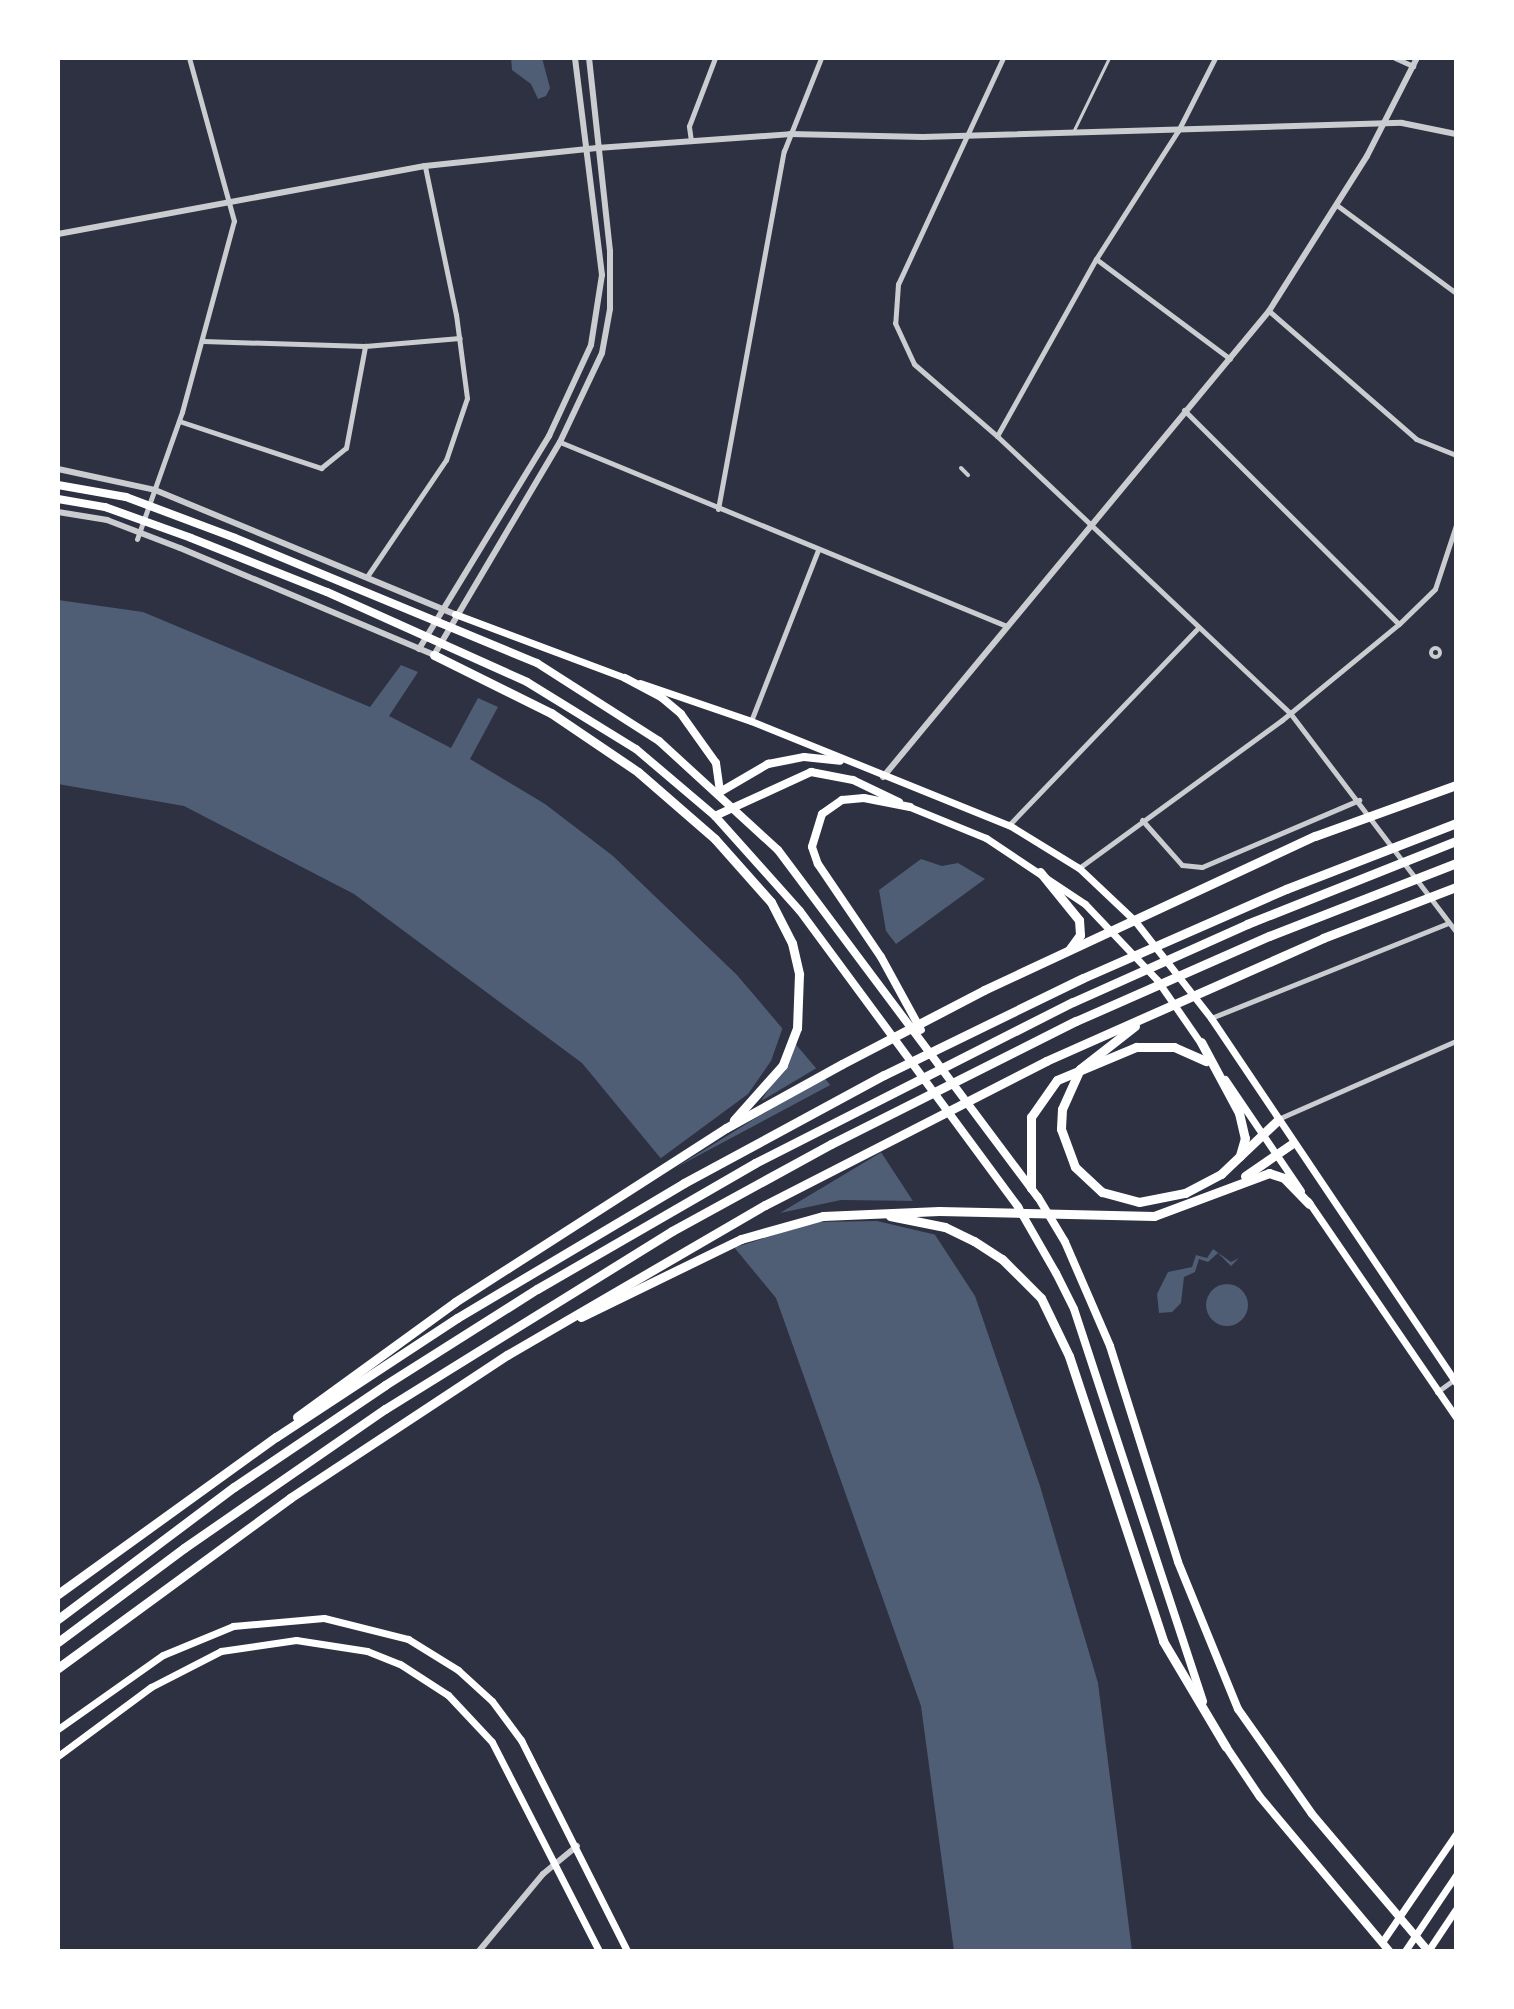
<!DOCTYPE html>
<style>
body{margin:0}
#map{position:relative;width:1514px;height:2009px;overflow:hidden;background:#2d3142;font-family:"Public Sans",sans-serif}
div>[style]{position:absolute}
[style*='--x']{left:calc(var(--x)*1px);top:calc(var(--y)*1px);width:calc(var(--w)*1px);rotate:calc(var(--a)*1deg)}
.water>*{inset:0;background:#4f5d75}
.round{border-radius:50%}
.pier>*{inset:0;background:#2d3142}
.service>*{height:3px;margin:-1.5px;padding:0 1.5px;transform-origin:1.5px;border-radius:1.5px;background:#caccd0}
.pedestrian>*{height:4px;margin:-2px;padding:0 2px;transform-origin:2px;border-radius:2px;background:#caccd0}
.pedestrian>.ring{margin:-2px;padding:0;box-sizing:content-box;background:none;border:4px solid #caccd0;border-radius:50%}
.minor>*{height:5px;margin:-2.5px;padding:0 2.5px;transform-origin:2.5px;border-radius:2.5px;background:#caccd0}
.tertiary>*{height:6px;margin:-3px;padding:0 3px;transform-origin:3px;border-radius:3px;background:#caccd0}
.secondary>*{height:7px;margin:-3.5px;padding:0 3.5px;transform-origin:3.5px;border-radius:3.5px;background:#fff}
.trunk>*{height:8px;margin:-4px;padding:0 4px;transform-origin:4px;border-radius:4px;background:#fff}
.motorway>*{height:9px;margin:-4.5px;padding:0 4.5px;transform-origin:4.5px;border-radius:4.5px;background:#fff}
span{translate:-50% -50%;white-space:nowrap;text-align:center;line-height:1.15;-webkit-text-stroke:8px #fff;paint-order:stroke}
.frame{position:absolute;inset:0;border:60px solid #fff;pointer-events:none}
</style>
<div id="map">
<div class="water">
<i style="clip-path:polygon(511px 58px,542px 58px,550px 88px,546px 96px,538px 99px,531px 84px,512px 70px)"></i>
<i style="clip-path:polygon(58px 600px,143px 612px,370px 707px,401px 665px,418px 672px,389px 716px,451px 748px,478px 698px,498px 707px,470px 759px,545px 804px,613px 856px,737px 975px,860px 1120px,975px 1296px,1040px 1486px,1098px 1683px,1132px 1951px,954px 1951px,921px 1706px,776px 1298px,582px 1063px,354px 894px,184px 806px,58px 784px)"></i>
<i style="clip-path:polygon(921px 859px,942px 866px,958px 863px,985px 879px,896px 944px,886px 931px,879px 890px)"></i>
<i style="clip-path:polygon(1213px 1249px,1231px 1262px,1239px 1258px,1231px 1266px,1218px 1253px,1208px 1262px,1199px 1259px,1195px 1272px,1184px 1277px,1181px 1303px,1172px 1312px,1159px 1313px,1157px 1294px,1168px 1272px,1192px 1267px,1196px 1255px,1207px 1258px)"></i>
<i class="round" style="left:1206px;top:1284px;width:42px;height:42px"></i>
</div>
<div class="pier">
<i style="clip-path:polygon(784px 1024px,794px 1036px,782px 1069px,761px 1101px,820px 1066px,827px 1074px,675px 1168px,834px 1083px,885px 1150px,780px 1213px,841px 1200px,918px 1201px,926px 1213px,918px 1215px,930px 1219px,941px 1236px,877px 1221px,816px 1222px,730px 1249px,657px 1161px,748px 1094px,771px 1061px)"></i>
</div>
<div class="service">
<i style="--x:1073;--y:132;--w:82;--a:-64.1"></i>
</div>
<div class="pedestrian">
<i style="--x:961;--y:468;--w:10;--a:45"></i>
<i class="ring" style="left:1430.5px;top:647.5px;width:5px;height:5px"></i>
</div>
<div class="minor">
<i style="--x:1003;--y:58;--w:249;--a:114.9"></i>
<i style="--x:898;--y:284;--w:39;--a:94"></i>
<i style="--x:895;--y:323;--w:45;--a:65.1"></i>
<i style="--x:914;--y:364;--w:110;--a:40.9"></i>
<i style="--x:997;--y:436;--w:403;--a:43.4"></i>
<i style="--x:1290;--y:713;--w:275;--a:52.8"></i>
<i style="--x:1395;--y:58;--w:20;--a:24"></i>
<i style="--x:691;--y:141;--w:15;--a:-98"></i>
<i style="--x:689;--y:126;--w:73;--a:-69.1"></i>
<i style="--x:1338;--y:206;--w:147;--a:36.4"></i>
<i style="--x:1096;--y:259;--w:167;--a:36.7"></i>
<i style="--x:1269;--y:311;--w:195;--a:41"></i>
<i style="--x:1416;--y:439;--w:43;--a:21.8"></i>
<i style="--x:203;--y:341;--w:162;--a:1.8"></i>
<i style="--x:365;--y:346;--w:95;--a:-4.8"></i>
<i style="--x:1184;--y:410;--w:303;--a:44.9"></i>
<i style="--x:1399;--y:624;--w:50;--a:-44.2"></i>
<i style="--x:1435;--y:589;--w:67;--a:-71.8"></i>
<i style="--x:179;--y:421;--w:150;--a:18.3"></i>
<i style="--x:321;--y:468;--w:32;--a:-39"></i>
<i style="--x:346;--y:448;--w:104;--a:-79.4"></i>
<i style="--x:997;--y:436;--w:203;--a:-60.8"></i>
<i style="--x:1096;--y:259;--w:152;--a:-57.4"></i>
<i style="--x:1178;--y:131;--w:82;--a:-63.1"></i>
<i style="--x:560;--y:442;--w:482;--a:22.4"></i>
<i style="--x:718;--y:509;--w:364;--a:-79.6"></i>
<i style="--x:784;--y:151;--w:100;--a:-68.3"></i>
<i style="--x:137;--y:539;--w:135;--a:-70.5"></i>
<i style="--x:182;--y:412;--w:198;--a:-74.8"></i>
<i style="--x:234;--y:221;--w:169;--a:-105.4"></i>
<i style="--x:368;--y:575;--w:139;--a:-55.9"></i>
<i style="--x:446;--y:460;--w:65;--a:-71.3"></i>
<i style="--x:467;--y:398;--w:84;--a:-97.5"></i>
<i style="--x:456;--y:315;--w:152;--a:-101.8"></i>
<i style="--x:751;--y:721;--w:184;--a:-68.6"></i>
<i style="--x:1142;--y:820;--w:60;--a:48.4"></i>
<i style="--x:1182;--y:865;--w:20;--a:6"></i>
<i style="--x:1202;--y:867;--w:171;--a:-23.1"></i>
<i style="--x:1009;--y:825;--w:273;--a:-46.2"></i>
<i style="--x:1079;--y:868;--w:251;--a:-36.1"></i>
<i style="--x:1282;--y:720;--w:151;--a:-39.4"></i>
<i style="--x:1211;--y:1018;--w:255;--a:-21.8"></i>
<i style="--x:1278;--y:1119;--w:194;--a:-23.7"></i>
<i style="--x:1437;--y:1392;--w:22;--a:-36"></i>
</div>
<div class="tertiary">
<i style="--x:58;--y:234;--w:373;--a:-10.5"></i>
<i style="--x:425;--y:166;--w:173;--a:-6"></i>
<i style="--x:597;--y:148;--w:194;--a:-4.1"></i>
<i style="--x:790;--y:134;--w:133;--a:1.3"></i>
<i style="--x:923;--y:137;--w:479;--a:-1.7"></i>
<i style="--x:1402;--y:123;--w:55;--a:11.5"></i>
<i style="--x:58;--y:469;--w:99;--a:12.2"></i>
<i style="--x:155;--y:490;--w:325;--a:22.5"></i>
<i style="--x:58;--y:512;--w:50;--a:9.3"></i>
<i style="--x:107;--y:520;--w:78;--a:21"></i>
<i style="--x:180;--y:548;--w:276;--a:22.8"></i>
<i style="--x:434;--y:655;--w:247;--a:-59.4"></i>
<i style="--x:560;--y:442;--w:98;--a:-64.7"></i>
<i style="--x:602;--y:353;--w:45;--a:-79.7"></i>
<i style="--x:610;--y:309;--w:58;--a:-90"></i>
<i style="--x:610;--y:251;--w:194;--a:-96.2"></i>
<i style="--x:419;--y:649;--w:250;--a:-58.6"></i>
<i style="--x:549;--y:436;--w:100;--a:-65.2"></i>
<i style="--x:591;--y:345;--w:71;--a:-81.1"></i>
<i style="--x:602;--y:275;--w:219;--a:-97.1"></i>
<i style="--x:883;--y:777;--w:605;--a:-50.36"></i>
<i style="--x:1269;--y:311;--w:183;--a:-57.7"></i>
<i style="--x:1367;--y:156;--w:110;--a:-63"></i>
<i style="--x:479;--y:1951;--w:100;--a:-50.3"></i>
<i style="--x:543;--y:1874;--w:44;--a:-39.5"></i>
</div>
<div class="secondary">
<i style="--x:455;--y:614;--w:185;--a:20.6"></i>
<i style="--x:640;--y:683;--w:117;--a:18.9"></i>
<i style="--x:751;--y:721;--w:278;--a:22"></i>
<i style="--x:1009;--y:825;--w:82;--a:31.6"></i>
<i style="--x:1079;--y:868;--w:77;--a:43.4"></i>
<i style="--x:1135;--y:921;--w:123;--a:51.9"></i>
<i style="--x:1211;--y:1018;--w:440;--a:56.1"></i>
<i style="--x:910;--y:807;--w:82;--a:22.2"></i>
<i style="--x:986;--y:838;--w:119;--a:33.7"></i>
<i style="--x:1085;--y:904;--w:105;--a:46.5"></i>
<i style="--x:1157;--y:980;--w:79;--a:55.3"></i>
<i style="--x:1225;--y:1079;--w:135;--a:55.8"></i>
<i style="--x:1308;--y:1201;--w:262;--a:55.6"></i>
<i style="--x:58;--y:1729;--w:128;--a:-35.2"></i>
<i style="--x:163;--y:1655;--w:76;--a:-22.5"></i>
<i style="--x:233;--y:1626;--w:91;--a:-5"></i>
<i style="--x:324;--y:1618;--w:87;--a:14"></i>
<i style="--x:408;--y:1639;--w:59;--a:31.8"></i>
<i style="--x:458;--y:1670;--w:46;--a:42.4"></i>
<i style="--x:492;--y:1701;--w:49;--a:53.4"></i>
<i style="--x:521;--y:1740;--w:236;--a:63.3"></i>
<i style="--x:58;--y:1756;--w:116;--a:-36.6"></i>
<i style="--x:151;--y:1687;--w:79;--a:-27.2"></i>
<i style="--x:221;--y:1651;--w:76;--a:-8.3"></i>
<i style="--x:296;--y:1640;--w:72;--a:8.8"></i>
<i style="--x:367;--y:1651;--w:35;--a:22"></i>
<i style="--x:400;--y:1664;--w:57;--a:32.9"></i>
<i style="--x:448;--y:1695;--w:64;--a:46.9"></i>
<i style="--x:492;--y:1742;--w:235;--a:62.9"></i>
<i style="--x:1382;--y:1942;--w:131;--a:-55.6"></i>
<i style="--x:1405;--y:1951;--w:92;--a:-56.1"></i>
<i style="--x:1428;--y:1951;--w:50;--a:-56.3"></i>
</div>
<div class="trunk">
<i style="--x:58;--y:485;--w:69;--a:10"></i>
<i style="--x:126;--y:497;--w:116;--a:20.6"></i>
<i style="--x:235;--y:538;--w:327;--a:22.5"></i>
<i style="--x:537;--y:663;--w:145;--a:32.6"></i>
<i style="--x:659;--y:741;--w:161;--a:42.5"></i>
<i style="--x:778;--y:850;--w:434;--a:53.2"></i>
<i style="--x:1038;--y:1197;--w:52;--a:59"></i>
<i style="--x:1065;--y:1242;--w:113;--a:66.6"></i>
<i style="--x:1110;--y:1346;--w:226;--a:72.5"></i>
<i style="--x:1178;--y:1562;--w:159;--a:67.8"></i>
<i style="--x:1238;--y:1709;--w:128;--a:54.8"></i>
<i style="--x:1312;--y:1814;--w:180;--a:49.7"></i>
<i style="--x:58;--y:499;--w:48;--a:9.7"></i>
<i style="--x:105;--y:507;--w:91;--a:19.8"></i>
<i style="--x:191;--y:538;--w:146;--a:21.7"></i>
<i style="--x:327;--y:592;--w:219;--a:24.2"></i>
<i style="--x:527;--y:682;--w:128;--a:31.6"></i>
<i style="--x:636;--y:749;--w:104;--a:40.3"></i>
<i style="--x:715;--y:816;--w:127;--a:48.2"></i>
<i style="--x:800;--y:911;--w:368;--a:53.6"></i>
<i style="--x:1018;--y:1207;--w:76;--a:60.1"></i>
<i style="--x:1056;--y:1273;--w:40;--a:63.4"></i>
<i style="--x:1074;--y:1309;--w:413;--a:71.8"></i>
<i style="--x:625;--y:678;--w:41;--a:27.8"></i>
<i style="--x:661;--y:697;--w:26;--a:40"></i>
<i style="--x:681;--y:714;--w:60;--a:54.5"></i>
<i style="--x:716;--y:763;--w:29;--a:82"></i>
<i style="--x:720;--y:792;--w:56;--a:-30.3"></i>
<i style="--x:768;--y:764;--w:37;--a:-11"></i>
<i style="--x:804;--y:757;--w:36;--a:6"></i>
<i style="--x:910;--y:807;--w:47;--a:-168.9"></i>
<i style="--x:864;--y:798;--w:22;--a:175"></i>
<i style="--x:842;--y:800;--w:24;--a:145"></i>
<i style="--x:822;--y:814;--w:34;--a:107"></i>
<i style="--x:812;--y:847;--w:18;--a:71"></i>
<i style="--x:818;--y:864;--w:112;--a:55.9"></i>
<i style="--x:881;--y:957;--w:83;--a:61.3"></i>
<i style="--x:715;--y:816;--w:106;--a:-24.6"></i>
<i style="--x:811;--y:772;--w:43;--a:10.8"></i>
<i style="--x:853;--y:780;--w:51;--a:25.6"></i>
<i style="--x:1223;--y:1742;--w:66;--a:56.1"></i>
<i style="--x:1260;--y:1797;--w:201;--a:50"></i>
</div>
<div class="motorway">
<i style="--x:434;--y:655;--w:131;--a:26.4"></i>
<i style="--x:551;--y:713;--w:105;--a:34.1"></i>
<i style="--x:638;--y:772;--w:102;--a:41"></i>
<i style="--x:715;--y:839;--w:84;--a:48.4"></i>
<i style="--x:771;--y:902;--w:46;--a:62.9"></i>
<i style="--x:792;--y:943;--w:32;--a:77"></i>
<i style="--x:799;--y:974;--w:54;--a:92.1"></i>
<i style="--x:797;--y:1028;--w:40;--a:111"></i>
<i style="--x:783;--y:1065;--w:74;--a:131.7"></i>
<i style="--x:1040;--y:872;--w:62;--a:50.9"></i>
<i style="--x:1079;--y:920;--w:15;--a:86"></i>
<i style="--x:1080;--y:935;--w:17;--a:126"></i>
<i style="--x:1135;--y:1026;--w:70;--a:142"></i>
<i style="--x:1080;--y:1069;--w:44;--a:114.2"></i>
<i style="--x:1062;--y:1109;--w:20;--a:93"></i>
<i style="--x:1061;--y:1129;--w:40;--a:69.8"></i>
<i style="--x:1075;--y:1167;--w:37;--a:43"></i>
<i style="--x:1102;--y:1192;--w:38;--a:15"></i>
<i style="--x:1139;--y:1202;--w:47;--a:-11.1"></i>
<i style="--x:1185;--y:1193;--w:41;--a:-27.8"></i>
<i style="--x:1221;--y:1174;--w:79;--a:-43.5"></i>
<i style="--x:1201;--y:1042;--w:81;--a:61.8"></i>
<i style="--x:1239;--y:1113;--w:26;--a:77"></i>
<i style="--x:1245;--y:1138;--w:19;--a:106"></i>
<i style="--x:1245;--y:1176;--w:58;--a:-34.5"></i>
<i style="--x:1031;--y:1188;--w:71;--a:-90"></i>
<i style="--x:1031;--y:1117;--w:45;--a:-54.9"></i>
<i style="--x:1057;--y:1080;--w:86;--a:-22.7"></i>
<i style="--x:1136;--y:1047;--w:38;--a:0"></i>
<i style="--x:1174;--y:1047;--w:35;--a:24"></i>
<i style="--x:890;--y:1216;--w:56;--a:11.3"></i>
<i style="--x:945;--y:1227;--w:32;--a:26"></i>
<i style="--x:974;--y:1241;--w:33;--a:33"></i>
<i style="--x:1002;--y:1259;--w:55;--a:45"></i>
<i style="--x:1041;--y:1298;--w:64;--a:64.2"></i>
<i style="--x:1069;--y:1356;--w:300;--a:71.7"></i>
<i style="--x:1163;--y:1641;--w:123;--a:59.3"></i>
<i style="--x:581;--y:1317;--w:178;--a:-26"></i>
<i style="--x:741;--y:1239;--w:85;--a:-15.7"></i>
<i style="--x:823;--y:1216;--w:116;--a:-2.5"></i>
<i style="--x:939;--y:1211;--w:215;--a:1.3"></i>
<i style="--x:1154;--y:1216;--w:123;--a:-20.5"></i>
<i style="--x:1269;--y:1173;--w:16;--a:18"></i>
<i style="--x:1284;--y:1178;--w:36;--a:46"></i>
<i style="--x:297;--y:1417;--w:195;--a:-36"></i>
<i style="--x:455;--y:1302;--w:322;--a:-32.7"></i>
<i style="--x:726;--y:1128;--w:132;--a:-28.9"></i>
<i style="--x:842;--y:1064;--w:160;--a:-27.5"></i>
<i style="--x:984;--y:990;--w:365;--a:-25"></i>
<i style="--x:1315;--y:836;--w:150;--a:-19.9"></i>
<i style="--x:58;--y:1594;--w:269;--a:-35.8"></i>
<i style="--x:276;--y:1437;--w:217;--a:-33.3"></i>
<i style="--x:457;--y:1318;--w:264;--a:-30.7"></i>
<i style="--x:684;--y:1183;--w:227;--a:-28.4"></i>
<i style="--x:884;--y:1075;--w:221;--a:-26"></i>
<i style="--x:1083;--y:978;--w:222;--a:-23.7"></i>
<i style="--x:1286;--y:889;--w:182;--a:-21.2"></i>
<i style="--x:58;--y:1619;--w:220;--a:-36.9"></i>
<i style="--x:234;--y:1487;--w:182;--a:-34"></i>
<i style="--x:385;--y:1385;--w:180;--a:-32.3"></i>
<i style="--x:537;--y:1289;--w:252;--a:-30"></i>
<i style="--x:755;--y:1163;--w:356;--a:-26.9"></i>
<i style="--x:1073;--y:1002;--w:191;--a:-24.1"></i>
<i style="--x:1247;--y:924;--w:225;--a:-21.7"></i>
<i style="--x:58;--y:1642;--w:157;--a:-36.7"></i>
<i style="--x:184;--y:1548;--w:244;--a:-34.7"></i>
<i style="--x:385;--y:1409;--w:338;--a:-31.8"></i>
<i style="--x:672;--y:1231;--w:181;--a:-28.7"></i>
<i style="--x:831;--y:1144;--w:274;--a:-26.7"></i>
<i style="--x:1076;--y:1021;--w:211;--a:-23.8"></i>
<i style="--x:1269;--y:936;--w:201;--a:-21.3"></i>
<i style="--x:58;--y:1668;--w:288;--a:-36.2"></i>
<i style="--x:290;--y:1498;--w:260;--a:-33.4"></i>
<i style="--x:507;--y:1355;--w:298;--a:-30.2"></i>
<i style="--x:765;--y:1205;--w:316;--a:-27.1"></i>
<i style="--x:1046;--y:1061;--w:303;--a:-23.9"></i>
<i style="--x:1323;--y:938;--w:142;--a:-21"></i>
</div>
<div class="frame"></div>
</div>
